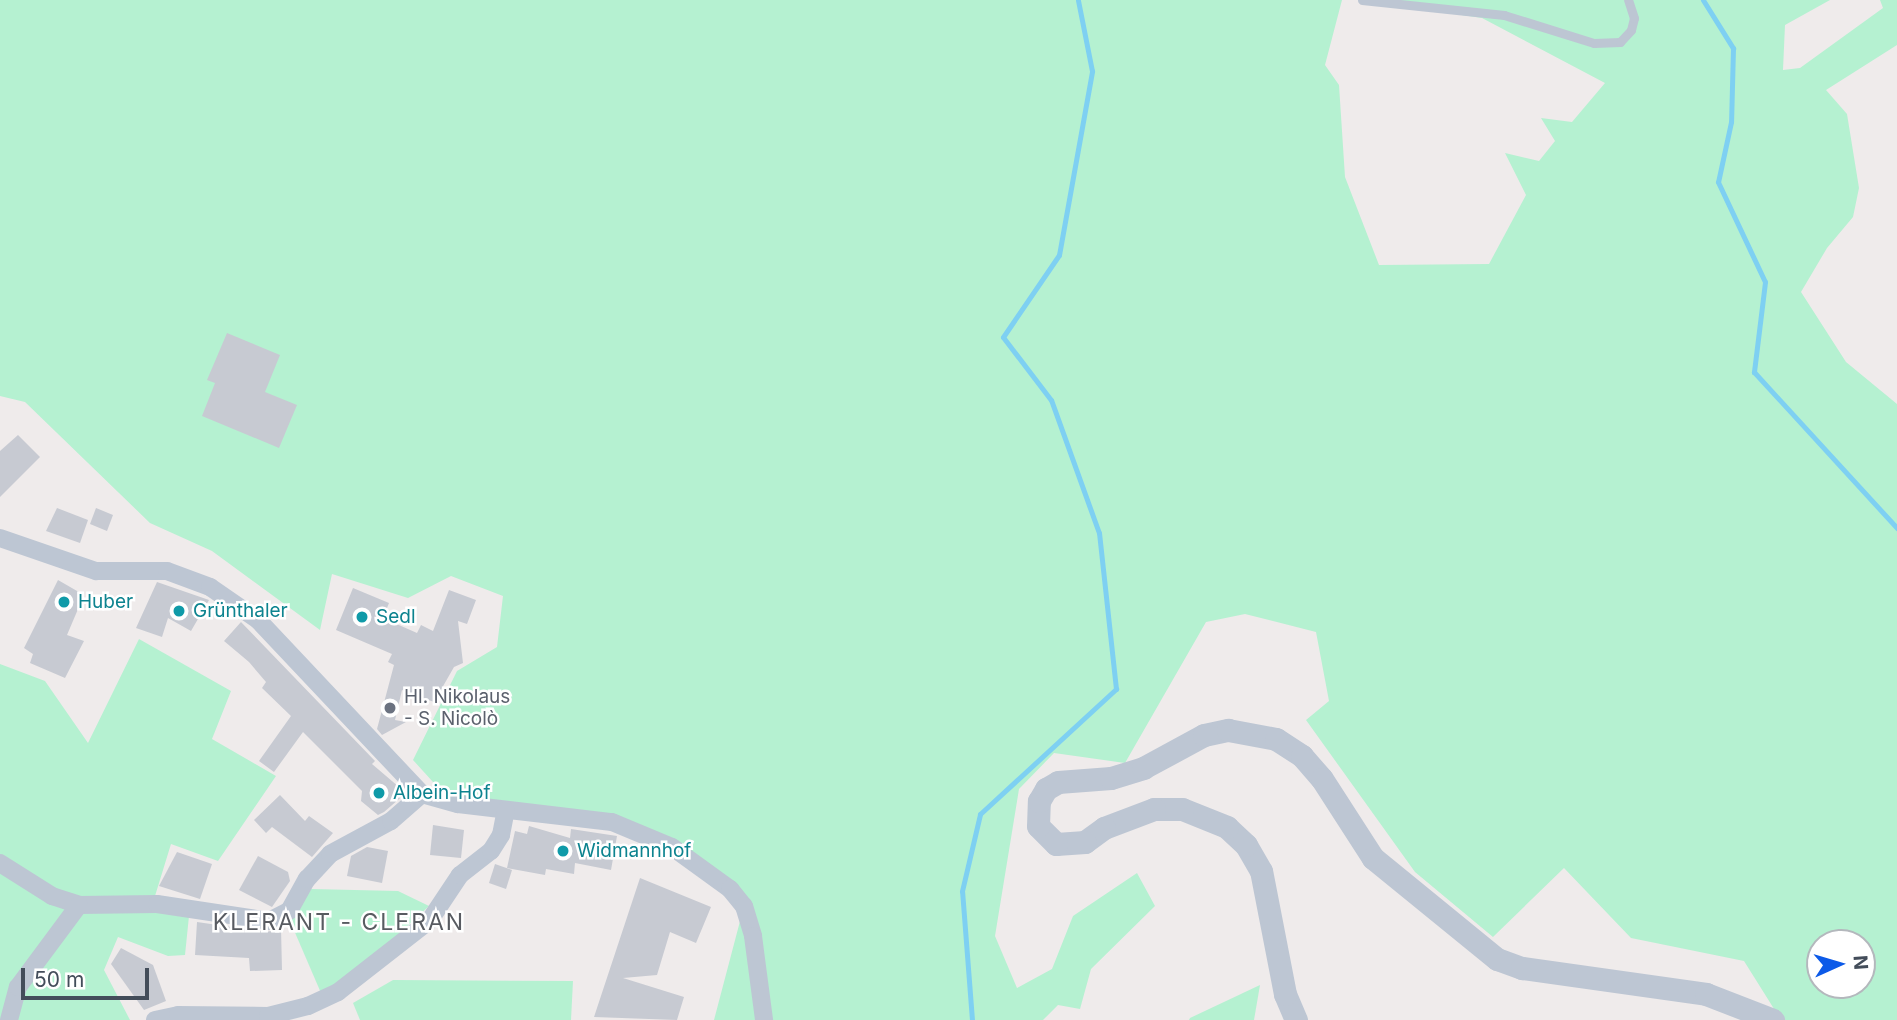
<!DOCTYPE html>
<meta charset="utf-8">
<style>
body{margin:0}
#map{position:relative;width:1897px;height:1020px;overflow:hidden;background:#efebeb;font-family:Inter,sans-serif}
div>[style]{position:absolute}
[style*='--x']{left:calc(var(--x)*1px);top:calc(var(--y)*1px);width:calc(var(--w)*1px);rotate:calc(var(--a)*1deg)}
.green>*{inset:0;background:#b5f1d1}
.stream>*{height:5px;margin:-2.5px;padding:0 2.5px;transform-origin:2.5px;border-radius:2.5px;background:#7ed0f2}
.building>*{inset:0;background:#c7cad2}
.service>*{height:9px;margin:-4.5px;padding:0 4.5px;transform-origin:4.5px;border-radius:4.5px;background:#bdc6d3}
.minor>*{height:18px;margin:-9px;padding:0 9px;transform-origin:9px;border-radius:9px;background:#bdc6d3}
.tertiary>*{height:23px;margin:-11.5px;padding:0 11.5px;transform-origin:11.5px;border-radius:11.5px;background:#bdc6d3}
.dots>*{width:19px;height:19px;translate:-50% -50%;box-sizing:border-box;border:4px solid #fff;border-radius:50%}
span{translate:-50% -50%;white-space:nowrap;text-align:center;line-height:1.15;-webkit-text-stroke:5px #fff;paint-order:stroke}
.culture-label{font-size:19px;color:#0d838f}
.left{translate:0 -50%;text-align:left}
.worship-label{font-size:19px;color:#5b616d}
.quarter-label{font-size:23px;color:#585b61;letter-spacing:2px}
.north{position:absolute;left:1806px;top:929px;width:70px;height:70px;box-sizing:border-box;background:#fff;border:2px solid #b4b8bd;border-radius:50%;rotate:86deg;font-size:19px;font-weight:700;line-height:28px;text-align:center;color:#434d5a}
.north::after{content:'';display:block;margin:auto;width:24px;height:32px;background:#0c5ae8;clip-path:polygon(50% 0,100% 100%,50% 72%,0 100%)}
.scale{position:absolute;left:21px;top:968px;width:128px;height:32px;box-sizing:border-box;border:4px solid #434d5a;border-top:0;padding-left:9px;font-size:21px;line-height:24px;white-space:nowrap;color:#434d5a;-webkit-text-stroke:5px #fff;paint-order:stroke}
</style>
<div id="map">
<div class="green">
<i style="clip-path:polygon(evenodd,0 0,1342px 0,1325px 65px,1339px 85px,1345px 177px,1379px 265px,1489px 264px,1526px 195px,1505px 153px,1539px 161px,1555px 141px,1541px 118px,1572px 122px,1605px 83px,1482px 18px,1361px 0,1830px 0,1785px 25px,1783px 70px,1800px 68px,1883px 8px,1880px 0,1897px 0,1897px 45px,1826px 90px,1847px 114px,1859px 188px,1853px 217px,1827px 248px,1801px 292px,1846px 362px,1897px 404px,1897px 1020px,1781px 1020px,1744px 961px,1631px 938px,1564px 868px,1493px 937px,1415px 872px,1306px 720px,1329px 701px,1316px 632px,1245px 614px,1206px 622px,1125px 763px,1054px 753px,1019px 789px,995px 936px,1017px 988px,1052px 969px,1073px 916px,1137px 873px,1155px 906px,1091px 969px,1080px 1009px,1058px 1005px,1043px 1020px,714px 1020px,744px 906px,730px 889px,612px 822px,443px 793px,413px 760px,457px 671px,497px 647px,503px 596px,451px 576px,408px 598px,332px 574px,320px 630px,212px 551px,150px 523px,25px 402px,0 396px,0 0,1820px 943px,1862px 943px,1862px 985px,1820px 985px,1820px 943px)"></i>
<i style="clip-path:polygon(139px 639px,231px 691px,212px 739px,276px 776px,218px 861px,171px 844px,151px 909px,189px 916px,185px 955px,168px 956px,118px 937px,104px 970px,130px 1020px,0 1020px,0 664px,45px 681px,88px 743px)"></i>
<i style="clip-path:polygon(311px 889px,398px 891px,429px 906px,370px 961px,321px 993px,290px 921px)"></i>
<i style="clip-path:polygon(393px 980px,573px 981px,571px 1020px,360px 1020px,353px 1003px)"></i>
<i style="clip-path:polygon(1260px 985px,1254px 1020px,1189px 1020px,1190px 1018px)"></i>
</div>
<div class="stream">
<i style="--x:1703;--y:0;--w:57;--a:58"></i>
<i style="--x:1733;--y:48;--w:74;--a:91.5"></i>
<i style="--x:1731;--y:122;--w:61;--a:102.2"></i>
<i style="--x:1718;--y:182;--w:110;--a:64.8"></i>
<i style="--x:1765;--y:282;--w:91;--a:97"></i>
<i style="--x:1754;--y:372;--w:212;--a:47.5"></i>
<i style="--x:972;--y:1020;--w:129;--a:-94.4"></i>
<i style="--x:962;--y:891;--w:79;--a:-76.8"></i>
<i style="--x:980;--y:814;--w:185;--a:-42.6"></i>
<i style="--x:1116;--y:689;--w:157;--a:-96.2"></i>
<i style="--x:1099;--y:533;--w:141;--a:-109.8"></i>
<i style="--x:1051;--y:400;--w:79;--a:-127.3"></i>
<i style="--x:1003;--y:337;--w:99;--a:-55.7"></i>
<i style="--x:1059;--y:255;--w:187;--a:-79.8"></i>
<i style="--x:1092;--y:71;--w:72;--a:-101.2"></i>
</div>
<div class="building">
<i style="clip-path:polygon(227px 333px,280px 355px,265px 392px,297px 405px,279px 448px,202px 416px,215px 383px,207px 380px)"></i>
<i style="clip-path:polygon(18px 435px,40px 457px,0 497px,0 451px)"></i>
<i style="clip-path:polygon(57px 508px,88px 520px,80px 543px,46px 531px)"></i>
<i style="clip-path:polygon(96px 508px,113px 515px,107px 531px,90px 524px)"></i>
<i style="clip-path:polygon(58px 580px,84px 595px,67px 635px,84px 641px,65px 678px,30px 663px,33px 654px,24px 648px)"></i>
<i style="clip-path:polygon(157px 582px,209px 600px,191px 631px,168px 618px,162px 637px,136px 628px)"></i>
<i style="clip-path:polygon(353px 588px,389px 603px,383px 618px,417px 633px,421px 625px,433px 631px,449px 590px,476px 600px,467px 624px,458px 621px,463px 663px,454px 667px,434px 702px,402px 690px,395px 720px,406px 722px,382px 735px,377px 729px,394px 665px,388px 662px,392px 654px,336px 630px)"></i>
<i style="clip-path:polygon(241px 622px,375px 761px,372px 764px,406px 793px,384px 812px,378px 815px,361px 801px,362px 791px,303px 732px,274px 772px,259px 761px,291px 716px,262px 688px,266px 682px,249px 662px,224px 641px)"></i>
<i style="clip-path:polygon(280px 795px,305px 821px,309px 816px,333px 833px,312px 857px,272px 827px,266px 833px,254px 820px)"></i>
<i style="clip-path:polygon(433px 825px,464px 830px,461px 858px,430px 855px)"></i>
<i style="clip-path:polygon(529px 826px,570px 838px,571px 829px,617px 836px,611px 870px,575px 863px,574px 874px,546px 869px,545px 875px,507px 868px,515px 831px,527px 834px)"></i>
<i style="clip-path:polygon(367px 847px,388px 851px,382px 883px,347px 876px,351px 856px)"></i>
<i style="clip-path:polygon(177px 852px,212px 864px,200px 899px,159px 886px)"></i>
<i style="clip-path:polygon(258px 856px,288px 872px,290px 881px,272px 907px,239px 890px)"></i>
<i style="clip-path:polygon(495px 864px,512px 870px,506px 889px,489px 883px)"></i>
<i style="clip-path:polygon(640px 878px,711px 907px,696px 943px,670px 932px,657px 975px,623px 978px,684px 997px,677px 1020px,594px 1017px)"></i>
<i style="clip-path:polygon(197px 922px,267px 932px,281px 928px,282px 970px,250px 971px,249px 958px,195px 955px)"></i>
<i style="clip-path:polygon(121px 948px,153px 965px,166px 1001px,144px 1010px,111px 964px)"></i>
</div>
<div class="service">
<i style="--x:1362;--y:0;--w:143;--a:6"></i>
<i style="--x:1504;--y:15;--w:94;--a:17.3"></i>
<i style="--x:1594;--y:43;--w:26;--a:-2"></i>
<i style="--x:1620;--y:42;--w:16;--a:-47"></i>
<i style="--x:1631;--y:30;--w:12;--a:-76"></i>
<i style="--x:1634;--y:18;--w:19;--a:-108"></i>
</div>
<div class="minor">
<i style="--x:0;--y:538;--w:102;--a:19"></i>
<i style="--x:96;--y:571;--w:71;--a:0"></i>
<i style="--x:167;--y:571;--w:46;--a:20.4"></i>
<i style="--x:210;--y:587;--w:58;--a:34.5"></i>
<i style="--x:258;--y:620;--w:239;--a:46.7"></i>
<i style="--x:422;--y:794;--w:37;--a:16"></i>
<i style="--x:458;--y:804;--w:155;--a:6.7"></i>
<i style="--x:612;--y:822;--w:65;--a:22.6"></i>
<i style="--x:672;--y:847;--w:72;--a:35.9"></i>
<i style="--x:730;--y:889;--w:22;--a:51"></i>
<i style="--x:744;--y:906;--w:31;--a:73"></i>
<i style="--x:753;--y:936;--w:85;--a:82.5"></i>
<i style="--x:0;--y:863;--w:62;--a:32.4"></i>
<i style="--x:52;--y:896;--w:28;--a:18"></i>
<i style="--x:79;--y:905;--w:78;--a:-0.7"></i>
<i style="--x:157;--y:904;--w:113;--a:8.6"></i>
<i style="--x:269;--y:921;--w:22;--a:-27"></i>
<i style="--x:289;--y:911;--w:37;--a:-61"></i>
<i style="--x:307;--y:879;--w:34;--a:-47"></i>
<i style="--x:330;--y:854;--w:69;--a:-28.4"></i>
<i style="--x:391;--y:821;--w:41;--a:-41.1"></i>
<i style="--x:9;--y:1020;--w:34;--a:-75"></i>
<i style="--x:18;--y:987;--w:102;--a:-53.4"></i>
<i style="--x:155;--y:1020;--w:24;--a:-12"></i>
<i style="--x:178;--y:1015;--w:90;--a:0.6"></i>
<i style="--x:268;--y:1016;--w:41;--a:-14"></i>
<i style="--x:308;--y:1006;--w:33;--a:-25"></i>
<i style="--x:338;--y:992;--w:117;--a:-38"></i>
<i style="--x:430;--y:920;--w:54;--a:-56.3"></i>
<i style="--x:460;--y:875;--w:39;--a:-38"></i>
<i style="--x:491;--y:851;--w:19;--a:-58"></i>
<i style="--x:501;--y:835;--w:25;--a:-79"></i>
</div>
<div class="tertiary">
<i style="--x:1296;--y:1020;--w:28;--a:-113"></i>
<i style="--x:1285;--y:994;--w:125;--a:-101"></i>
<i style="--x:1261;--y:871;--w:30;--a:-120"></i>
<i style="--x:1246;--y:845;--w:26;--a:-137"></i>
<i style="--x:1227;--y:827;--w:48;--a:-158.2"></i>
<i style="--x:1182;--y:809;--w:28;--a:180"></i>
<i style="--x:1154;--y:809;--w:53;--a:159.2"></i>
<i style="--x:1104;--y:828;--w:24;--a:144"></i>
<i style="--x:1085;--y:842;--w:29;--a:176"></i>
<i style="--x:1056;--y:844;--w:25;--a:-135"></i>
<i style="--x:1038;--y:826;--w:25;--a:-88"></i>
<i style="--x:1039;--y:801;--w:14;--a:-60"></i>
<i style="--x:1046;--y:789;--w:14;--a:-30"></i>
<i style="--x:1058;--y:782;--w:53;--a:-4.3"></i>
<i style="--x:1111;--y:778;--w:34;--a:-17"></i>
<i style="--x:1143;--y:768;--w:69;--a:-28.4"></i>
<i style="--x:1204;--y:735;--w:25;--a:-12"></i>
<i style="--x:1228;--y:730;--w:49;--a:10.6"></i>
<i style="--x:1276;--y:739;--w:31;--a:33"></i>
<i style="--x:1302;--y:756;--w:30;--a:49"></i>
<i style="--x:1322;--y:779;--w:94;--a:57.2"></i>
<i style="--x:1373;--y:858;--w:160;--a:39.2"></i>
<i style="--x:1497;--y:959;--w:27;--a:20"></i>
<i style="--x:1522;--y:968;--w:186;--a:8"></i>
<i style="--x:1706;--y:994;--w:72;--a:21.2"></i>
</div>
<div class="dots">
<i style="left:64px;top:602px;background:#0f9aa8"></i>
<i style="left:179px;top:611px;background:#0f9aa8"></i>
<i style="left:362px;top:617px;background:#0f9aa8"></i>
<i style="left:390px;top:708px;background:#6b7280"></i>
<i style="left:379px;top:793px;background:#0f9aa8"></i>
<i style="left:563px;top:851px;background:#0f9aa8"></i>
</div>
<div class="culture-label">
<span class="left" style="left:78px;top:602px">Huber</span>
<span class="left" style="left:193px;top:611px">Grünthaler</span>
<span class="left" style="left:376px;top:617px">Sedl</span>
<span class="left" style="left:393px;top:793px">Albein-Hof</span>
<span class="left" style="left:577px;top:851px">Widmannhof</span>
</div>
<div class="worship-label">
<span class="left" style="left:404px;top:708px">Hl. Nikolaus<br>- S. Nicolò</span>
</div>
<div class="quarter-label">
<span style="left:339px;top:922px">KLERANT - CLERAN</span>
</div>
<div class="north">N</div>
<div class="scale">50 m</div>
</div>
